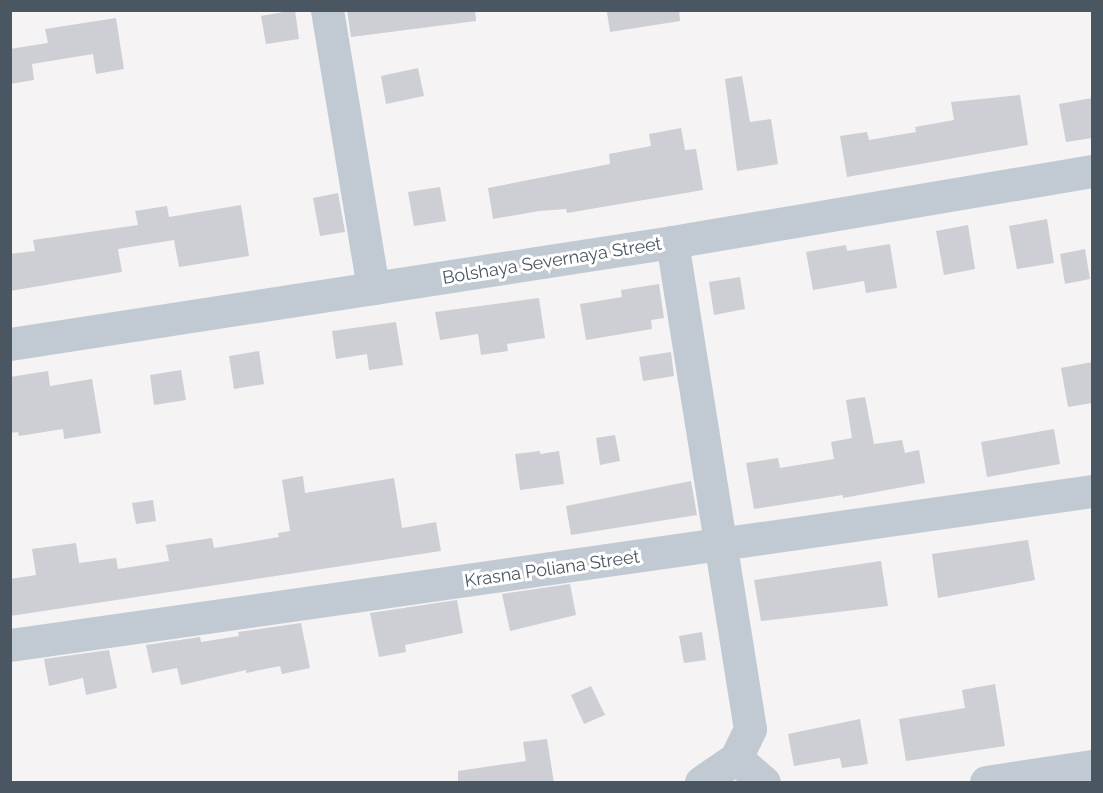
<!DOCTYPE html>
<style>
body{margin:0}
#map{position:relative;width:1103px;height:793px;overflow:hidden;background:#f5f3f3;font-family:Raleway,sans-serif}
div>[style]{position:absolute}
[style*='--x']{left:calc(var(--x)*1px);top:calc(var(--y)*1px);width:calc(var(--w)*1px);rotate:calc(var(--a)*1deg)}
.building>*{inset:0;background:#cdcfd5}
.minor>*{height:33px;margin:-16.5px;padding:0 16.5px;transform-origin:16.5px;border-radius:16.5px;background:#c1cad2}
span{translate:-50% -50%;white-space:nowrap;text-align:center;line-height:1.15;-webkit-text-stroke:6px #fff;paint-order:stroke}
.street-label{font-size:18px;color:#4a5661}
.frame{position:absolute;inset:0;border:12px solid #4a5661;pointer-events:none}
</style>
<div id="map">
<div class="building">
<i style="clip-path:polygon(295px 10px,299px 39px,266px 44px,261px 16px)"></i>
<i style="clip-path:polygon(347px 10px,475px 10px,476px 21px,351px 37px)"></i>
<i style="clip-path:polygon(679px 10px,680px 21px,610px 32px,607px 12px)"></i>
<i style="clip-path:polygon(116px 18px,124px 69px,96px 74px,93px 54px,32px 64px,34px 80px,10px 84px,10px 49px,48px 43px,45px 29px)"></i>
<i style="clip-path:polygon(418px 68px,424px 96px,386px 104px,381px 76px)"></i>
<i style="clip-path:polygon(742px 76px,750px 122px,771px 119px,778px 164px,737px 171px,725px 79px)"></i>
<i style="clip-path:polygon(1020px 95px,1028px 145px,847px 177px,840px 136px,867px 132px,869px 140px,916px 132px,915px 127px,954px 120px,951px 102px)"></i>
<i style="clip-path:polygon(1092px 98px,1092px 138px,1066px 142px,1059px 104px)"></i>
<i style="clip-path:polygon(681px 128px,685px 150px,696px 149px,703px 190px,567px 213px,566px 209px,539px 211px,493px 219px,488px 188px,610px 164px,609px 154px,651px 146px,649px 134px)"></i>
<i style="clip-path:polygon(440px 187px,446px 221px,414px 226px,408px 192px)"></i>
<i style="clip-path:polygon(338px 193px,345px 232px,320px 236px,313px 198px)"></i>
<i style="clip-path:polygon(241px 205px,249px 256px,179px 267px,174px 240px,118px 249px,122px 272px,10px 291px,10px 254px,35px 251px,33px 240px,138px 225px,135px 211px,167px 206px,169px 217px)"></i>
<i style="clip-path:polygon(1047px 219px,1054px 263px,1017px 269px,1009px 226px)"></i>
<i style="clip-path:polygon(968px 225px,975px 269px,944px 275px,936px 231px)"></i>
<i style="clip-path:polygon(890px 244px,897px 288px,866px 293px,864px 281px,813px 290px,806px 252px,846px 245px,847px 251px)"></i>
<i style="clip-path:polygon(1085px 249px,1090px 279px,1065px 284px,1060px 254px)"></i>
<i style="clip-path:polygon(740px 277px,745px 309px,714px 315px,709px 282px)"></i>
<i style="clip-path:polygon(659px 284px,664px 318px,651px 320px,652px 329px,586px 340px,580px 304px,622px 297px,621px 290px)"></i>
<i style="clip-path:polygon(539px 298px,545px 338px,507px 344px,508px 351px,481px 355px,478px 334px,440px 340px,435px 312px)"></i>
<i style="clip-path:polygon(396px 322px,403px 365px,369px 370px,367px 354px,336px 359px,332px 331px)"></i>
<i style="clip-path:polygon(259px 351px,264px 384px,234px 389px,229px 356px)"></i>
<i style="clip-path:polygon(671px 352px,674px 376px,643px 381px,639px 357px)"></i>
<i style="clip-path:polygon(1092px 362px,1092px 403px,1068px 407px,1061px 368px)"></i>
<i style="clip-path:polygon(181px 370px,186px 400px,154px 405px,150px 375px)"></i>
<i style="clip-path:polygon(48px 371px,50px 386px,92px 379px,101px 433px,64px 439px,63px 429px,19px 436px,18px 432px,10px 433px,10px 377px)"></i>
<i style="clip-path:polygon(865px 397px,874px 444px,902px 440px,905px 453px,919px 450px,925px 483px,843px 498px,843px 495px,754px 509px,746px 463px,778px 458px,780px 468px,834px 459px,831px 442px,852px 438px,846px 400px)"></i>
<i style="clip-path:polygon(1054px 429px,1060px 464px,987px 477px,981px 442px)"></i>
<i style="clip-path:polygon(615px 435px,620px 461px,600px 465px,596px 438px)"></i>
<i style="clip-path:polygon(540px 451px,540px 454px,559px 451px,564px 484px,520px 490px,515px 454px)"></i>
<i style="clip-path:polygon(303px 476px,305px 493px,394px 478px,402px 528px,436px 522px,441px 551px,10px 616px,10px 579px,36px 575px,32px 549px,76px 543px,79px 563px,116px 558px,118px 569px,169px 561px,166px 545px,212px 538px,214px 548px,279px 537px,278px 533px,290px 531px,282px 480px)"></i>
<i style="clip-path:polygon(691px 481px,697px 515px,571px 535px,566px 506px)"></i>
<i style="clip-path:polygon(153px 500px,156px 521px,136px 524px,132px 503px)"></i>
<i style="clip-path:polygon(1028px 540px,1035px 580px,938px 598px,932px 554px)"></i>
<i style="clip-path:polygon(881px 561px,888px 606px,761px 621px,754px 580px)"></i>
<i style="clip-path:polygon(570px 584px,576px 615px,510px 631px,502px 594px)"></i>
<i style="clip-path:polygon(457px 600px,463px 633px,405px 645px,406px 652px,379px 657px,370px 613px)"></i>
<i style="clip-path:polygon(301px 623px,310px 668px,282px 674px,280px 666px,246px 673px,246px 670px,181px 685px,177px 668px,152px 673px,146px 645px,200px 637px,201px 642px,239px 636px,238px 632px)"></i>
<i style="clip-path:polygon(702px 632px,706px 660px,684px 663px,679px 636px)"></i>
<i style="clip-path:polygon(109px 650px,117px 688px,86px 695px,83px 678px,49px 686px,44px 659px)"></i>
<i style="clip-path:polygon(995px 684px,1005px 746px,906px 761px,899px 719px,965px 708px,962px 690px)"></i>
<i style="clip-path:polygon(591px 686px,605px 715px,584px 724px,571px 695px)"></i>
<i style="clip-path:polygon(860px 719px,868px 764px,842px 768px,840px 758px,794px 766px,788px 734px)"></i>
<i style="clip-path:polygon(547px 739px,554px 783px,458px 783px,458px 771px,526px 761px,523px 742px)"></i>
</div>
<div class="minor">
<i style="--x:327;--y:10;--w:282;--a:80.6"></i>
<i style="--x:672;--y:242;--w:493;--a:80.9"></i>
<i style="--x:750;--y:729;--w:32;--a:116"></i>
<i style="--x:10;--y:344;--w:670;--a:-8.76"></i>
<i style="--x:672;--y:242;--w:426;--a:-9.6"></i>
<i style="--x:10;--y:645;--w:1093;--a:-8.1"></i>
<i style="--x:701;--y:782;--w:42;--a:-34.4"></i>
<i style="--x:736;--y:758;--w:37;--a:41"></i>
<i style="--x:986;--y:782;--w:107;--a:-8.6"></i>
</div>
<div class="street-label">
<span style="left:552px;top:261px;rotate:-9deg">Bolshaya Severnaya Street</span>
<span style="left:552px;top:569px;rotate:-8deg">Krasna Poliana Street</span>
</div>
<div class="frame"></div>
</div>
